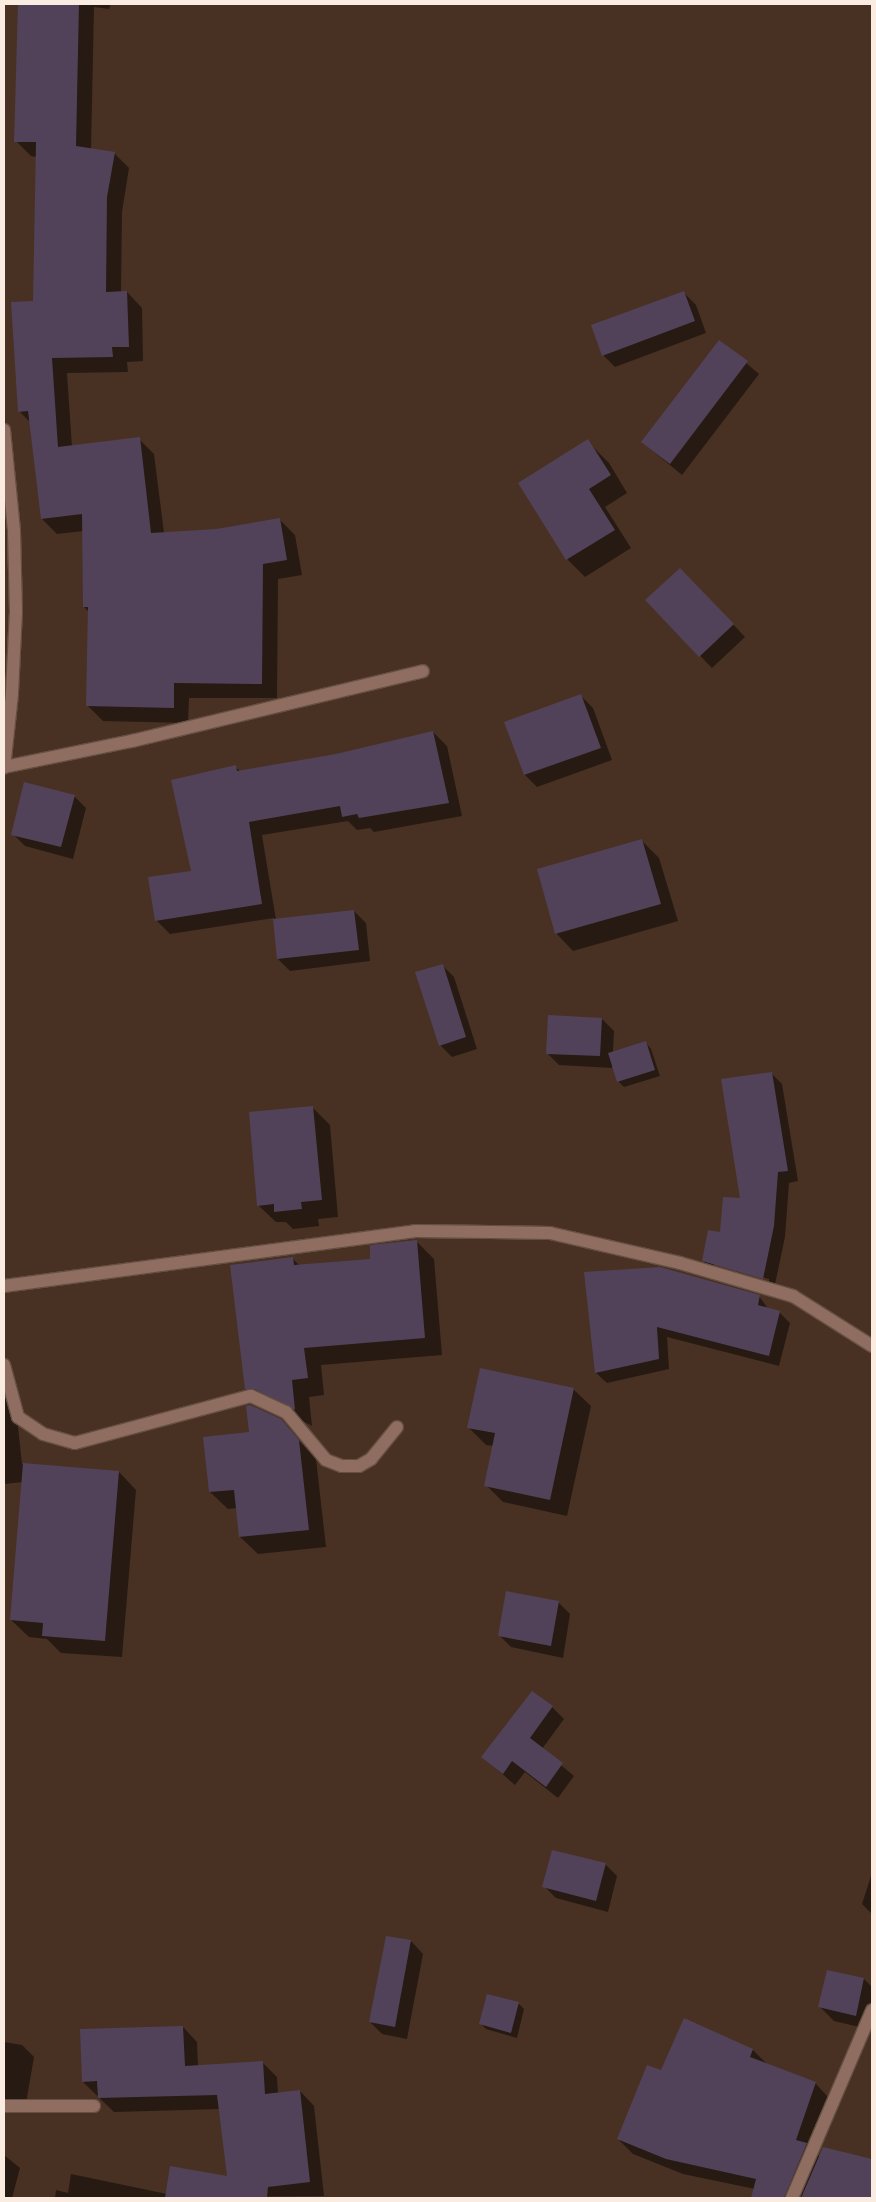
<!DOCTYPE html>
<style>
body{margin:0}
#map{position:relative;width:876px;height:2202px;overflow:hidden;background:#483122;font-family:Lato,sans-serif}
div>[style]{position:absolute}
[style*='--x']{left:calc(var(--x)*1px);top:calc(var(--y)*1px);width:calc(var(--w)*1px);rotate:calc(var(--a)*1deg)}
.shadow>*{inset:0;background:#0007}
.building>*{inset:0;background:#514259}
.roads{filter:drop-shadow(1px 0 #654f41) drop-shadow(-1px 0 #654f41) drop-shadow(0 1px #654f41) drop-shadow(0 -1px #654f41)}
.minor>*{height:12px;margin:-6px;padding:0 6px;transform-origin:6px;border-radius:6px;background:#8f6e61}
span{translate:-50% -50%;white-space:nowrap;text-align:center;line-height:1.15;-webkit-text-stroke:4px #483122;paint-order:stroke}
.frame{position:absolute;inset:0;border:5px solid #fbece2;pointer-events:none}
</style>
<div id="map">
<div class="shadow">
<i style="clip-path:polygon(19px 4px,111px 4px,109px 9px,94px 7px,91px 150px,114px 153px,129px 168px,122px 212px,121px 292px,127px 292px,142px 308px,143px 361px,127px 362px,128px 372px,67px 373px,72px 447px,139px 439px,154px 454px,164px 533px,216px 530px,280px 520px,295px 535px,302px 575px,278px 579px,277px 698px,189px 698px,188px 723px,103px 721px,87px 705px,89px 612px,84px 607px,83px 531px,57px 534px,42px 519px,30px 422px,19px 411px,34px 302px,37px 157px,31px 156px,16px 141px)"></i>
<i style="clip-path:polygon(684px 293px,696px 305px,706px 333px,615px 367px,603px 355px)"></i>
<i style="clip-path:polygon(720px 341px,759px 374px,682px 475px,642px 442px)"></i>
<i style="clip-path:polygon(591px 445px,609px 463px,627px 493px,605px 507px,631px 548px,585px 577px,567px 559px,520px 483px)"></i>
<i style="clip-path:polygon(692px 581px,745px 637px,712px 668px,646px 600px)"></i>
<i style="clip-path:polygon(581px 696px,593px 708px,612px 760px,537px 787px,525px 775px,506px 722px)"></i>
<i style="clip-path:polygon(433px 732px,447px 746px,462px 816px,374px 832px,370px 828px,357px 830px,348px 821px,262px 835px,276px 920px,354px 911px,366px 923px,370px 961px,290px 971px,278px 959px,274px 918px,170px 934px,156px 920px,193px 872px,235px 767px,241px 772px,336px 756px)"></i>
<i style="clip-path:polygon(74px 796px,86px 808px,73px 859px,25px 846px,13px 834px)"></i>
<i style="clip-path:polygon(642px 841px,659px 858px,678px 921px,573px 951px,556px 933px)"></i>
<i style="clip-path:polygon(442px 965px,454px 977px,477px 1049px,452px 1057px,440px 1045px)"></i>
<i style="clip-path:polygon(602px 1019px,614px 1031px,613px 1053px,646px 1043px,651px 1049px,660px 1076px,624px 1087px,618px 1081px,612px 1062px,612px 1068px,559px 1065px,547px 1053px)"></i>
<i style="clip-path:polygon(evenodd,771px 1073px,782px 1084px,798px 1181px,789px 1183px,785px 1237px,774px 1289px,714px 1272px,703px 1261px,742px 1200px,771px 1073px,714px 1263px,769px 1279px,769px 1282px,714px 1266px,714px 1263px)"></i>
<i style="clip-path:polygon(312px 1107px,330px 1125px,338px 1217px,318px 1219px,319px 1226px,293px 1229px,286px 1222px,276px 1222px,258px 1205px)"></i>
<i style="clip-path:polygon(417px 1242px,434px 1259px,442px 1355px,321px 1365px,324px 1395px,309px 1397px,312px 1426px,273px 1405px,263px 1406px,246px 1389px,293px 1259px,300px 1266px,372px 1260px)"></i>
<i style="clip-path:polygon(586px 1273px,759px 1296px,769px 1310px,779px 1312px,790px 1323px,779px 1366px,667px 1337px,669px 1369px,607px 1383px,596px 1373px)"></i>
<i style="clip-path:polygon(573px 1389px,591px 1406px,567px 1516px,503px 1502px,486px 1485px,494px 1446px,486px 1445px,469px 1428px)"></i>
<i style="clip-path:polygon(4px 1396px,16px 1408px,22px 1464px,119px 1472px,136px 1490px,122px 1657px,61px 1653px,47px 1639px,29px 1637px,11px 1620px,23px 1482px,4px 1484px)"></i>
<i style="clip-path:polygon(280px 1420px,316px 1459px,326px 1547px,258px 1554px,240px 1537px,237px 1508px,228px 1509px,210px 1492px,204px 1438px,251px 1433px)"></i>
<i style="clip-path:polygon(558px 1602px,570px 1614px,563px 1658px,511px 1647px,499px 1635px)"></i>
<i style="clip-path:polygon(552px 1707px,564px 1719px,542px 1749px,574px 1776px,558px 1798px,525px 1772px,515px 1785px,483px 1757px)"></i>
<i style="clip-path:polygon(605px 1864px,617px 1876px,608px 1912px,556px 1898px,544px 1886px)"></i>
<i style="clip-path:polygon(872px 1873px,872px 1914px,862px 1904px)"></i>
<i style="clip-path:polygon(411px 1941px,423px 1954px,407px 2039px,382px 2034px,370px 2022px)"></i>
<i style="clip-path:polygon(864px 1979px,872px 1987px,872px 2030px,834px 2021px,820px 2007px)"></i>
<i style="clip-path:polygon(519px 2004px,524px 2009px,517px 2038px,486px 2029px,480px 2023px)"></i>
<i style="clip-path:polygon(183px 2027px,197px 2042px,198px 2067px,263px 2063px,277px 2077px,278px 2094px,300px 2091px,314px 2106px,324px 2196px,55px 2198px,56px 2190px,68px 2193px,71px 2174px,167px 2194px,228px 2177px,220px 2109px,114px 2112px,83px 2082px)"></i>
<i style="clip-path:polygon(4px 2042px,22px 2045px,34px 2057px,26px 2103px,4px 2099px)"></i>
<i style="clip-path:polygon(753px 2050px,768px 2065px,815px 2083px,829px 2098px,812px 2150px,820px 2157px,870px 2160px,872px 2153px,872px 2198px,754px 2198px,755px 2189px,683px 2174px,633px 2154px,618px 2139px,662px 2072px)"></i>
<i style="clip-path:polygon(4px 2155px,20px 2168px,12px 2198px,4px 2198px)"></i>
</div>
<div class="building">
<i style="clip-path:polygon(18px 4px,79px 4px,76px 146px,115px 152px,107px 197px,106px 292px,127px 291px,129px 347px,112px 347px,113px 357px,52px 358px,58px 447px,140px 437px,151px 533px,216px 529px,280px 518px,287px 560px,263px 564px,262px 684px,174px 683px,174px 708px,86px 706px,88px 607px,83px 607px,82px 514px,41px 519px,28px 411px,18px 412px,11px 302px,33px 301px,36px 142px,14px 142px)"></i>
<i style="clip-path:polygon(684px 291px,695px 321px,602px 356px,591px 325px)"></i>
<i style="clip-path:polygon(719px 340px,748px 361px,670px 464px,641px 442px)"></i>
<i style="clip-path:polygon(588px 439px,611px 475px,589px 489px,615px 530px,566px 560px,518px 483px)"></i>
<i style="clip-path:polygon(680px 568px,734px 624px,699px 657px,645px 600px)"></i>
<i style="clip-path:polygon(581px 694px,601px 748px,524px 775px,504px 722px)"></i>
<i style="clip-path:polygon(433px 731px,449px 803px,359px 818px,357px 814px,342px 817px,340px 806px,249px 822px,262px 904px,155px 921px,148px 877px,191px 871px,171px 780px,236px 765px,237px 771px,336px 754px)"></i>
<i style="clip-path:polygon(24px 782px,75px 795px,61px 847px,11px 835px)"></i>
<i style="clip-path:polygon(642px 839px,661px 904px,555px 934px,537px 869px)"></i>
<i style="clip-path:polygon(354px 910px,359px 950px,277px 959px,273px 919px)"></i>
<i style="clip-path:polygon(443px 964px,466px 1037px,439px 1046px,415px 972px)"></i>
<i style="clip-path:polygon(548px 1015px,602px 1018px,600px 1056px,546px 1054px)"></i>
<i style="clip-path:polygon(646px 1041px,655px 1070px,617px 1082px,608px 1053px)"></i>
<i style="clip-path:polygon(772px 1072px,788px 1171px,778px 1172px,774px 1226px,763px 1279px,702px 1261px,708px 1230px,720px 1232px,723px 1197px,740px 1198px,721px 1079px)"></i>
<i style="clip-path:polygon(313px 1106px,322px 1200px,301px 1202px,302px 1209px,274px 1212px,274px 1204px,257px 1206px,249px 1112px)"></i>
<i style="clip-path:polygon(417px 1240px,425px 1338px,304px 1348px,308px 1378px,292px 1380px,295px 1410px,254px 1389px,245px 1389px,230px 1265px,293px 1257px,294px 1265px,370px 1259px,370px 1245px)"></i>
<i style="clip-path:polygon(660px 1267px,760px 1295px,758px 1305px,780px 1311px,769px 1356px,657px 1327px,659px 1359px,595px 1373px,584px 1272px)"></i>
<i style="clip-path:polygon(480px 1368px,574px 1388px,550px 1500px,484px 1486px,495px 1433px,467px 1428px)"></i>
<i style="clip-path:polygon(250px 1405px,281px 1419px,299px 1440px,309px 1530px,239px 1537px,234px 1490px,209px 1492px,203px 1437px,249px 1432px,246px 1406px)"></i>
<i style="clip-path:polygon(23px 1463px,119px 1471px,105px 1641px,42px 1636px,43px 1623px,10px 1620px)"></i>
<i style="clip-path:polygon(506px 1591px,559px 1601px,551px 1646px,498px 1636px)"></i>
<i style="clip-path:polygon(532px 1691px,553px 1706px,530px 1738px,563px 1763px,546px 1787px,512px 1761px,503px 1774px,481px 1757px)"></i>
<i style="clip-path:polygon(552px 1850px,606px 1863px,596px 1901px,542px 1887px)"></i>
<i style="clip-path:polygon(386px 1936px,411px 1940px,395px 2027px,369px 2022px)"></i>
<i style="clip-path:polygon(827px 1970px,864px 1978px,856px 2016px,818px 2007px)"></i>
<i style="clip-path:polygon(487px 1994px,519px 2002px,511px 2033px,479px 2024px)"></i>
<i style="clip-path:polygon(684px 2018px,753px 2049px,750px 2057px,816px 2082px,796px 2140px,807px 2143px,784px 2198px,751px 2198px,756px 2179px,666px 2159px,617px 2139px,647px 2065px,661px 2070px)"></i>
<i style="clip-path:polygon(183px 2026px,185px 2066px,263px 2061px,265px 2094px,300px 2090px,310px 2182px,268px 2187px,267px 2198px,165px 2198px,170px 2166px,227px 2176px,217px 2095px,98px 2098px,97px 2081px,82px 2082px,80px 2029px)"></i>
<i style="clip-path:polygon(823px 2147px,872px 2159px,872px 2198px,801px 2198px)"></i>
</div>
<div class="roads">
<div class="minor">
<i style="--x:4;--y:430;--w:101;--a:84.3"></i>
<i style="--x:14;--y:531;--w:80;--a:88.6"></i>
<i style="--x:16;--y:611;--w:83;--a:92.8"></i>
<i style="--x:12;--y:694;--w:74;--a:96.2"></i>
<i style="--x:4;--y:767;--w:131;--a:-11.5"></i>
<i style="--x:132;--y:741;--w:299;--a:-13.5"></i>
<i style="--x:4;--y:1286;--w:415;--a:-7.6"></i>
<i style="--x:415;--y:1231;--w:135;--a:0.8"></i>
<i style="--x:550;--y:1233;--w:133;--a:13"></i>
<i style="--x:680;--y:1263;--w:118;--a:16.3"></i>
<i style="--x:793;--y:1296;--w:93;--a:32.3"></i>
<i style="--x:4;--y:1365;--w:54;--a:74.9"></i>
<i style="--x:18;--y:1417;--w:30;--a:34"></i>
<i style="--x:43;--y:1434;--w:33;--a:16"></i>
<i style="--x:75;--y:1443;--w:182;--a:-15"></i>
<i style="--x:251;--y:1396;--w:38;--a:25"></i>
<i style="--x:286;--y:1412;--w:62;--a:50.2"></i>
<i style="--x:326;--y:1460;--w:17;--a:21"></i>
<i style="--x:342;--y:1466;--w:17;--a:0"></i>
<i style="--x:359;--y:1466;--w:14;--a:-30"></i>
<i style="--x:371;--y:1459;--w:41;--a:-50.9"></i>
<i style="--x:4;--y:2106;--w:90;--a:0"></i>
<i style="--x:792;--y:2198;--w:204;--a:-66.9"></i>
</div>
</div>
<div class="frame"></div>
</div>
